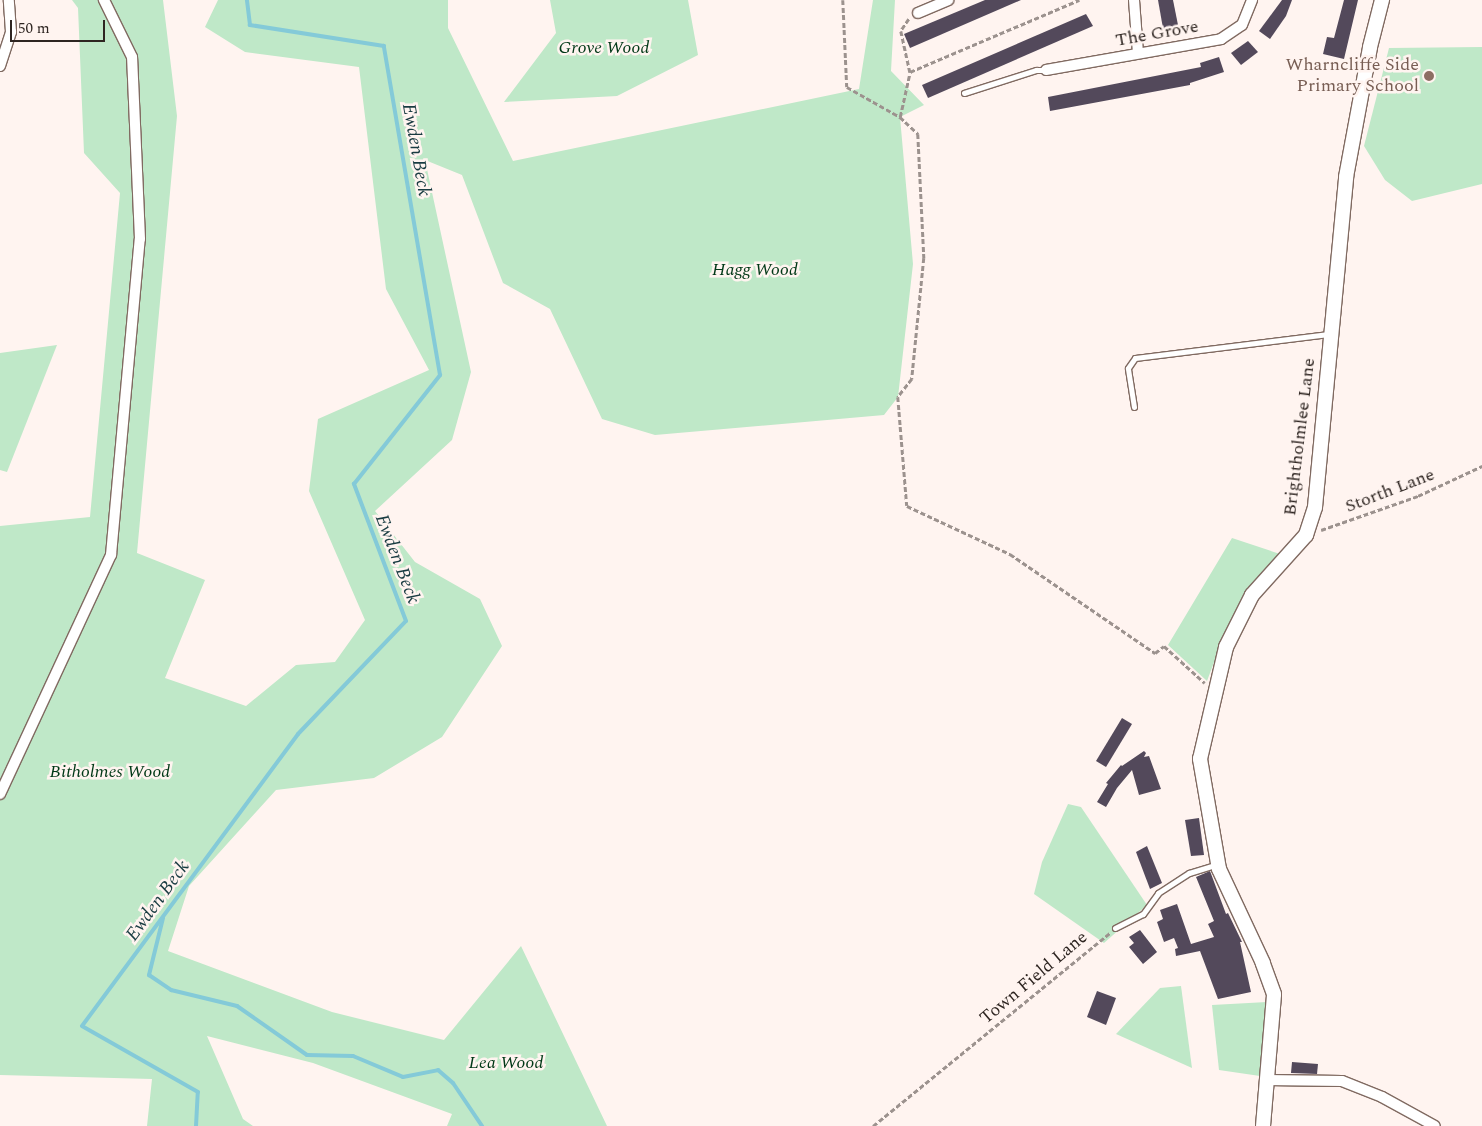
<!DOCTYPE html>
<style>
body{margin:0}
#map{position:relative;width:1482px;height:1126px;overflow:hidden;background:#fff4f0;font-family:Spectral,serif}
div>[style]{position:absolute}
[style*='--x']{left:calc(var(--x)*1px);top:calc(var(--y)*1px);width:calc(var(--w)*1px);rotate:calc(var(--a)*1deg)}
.green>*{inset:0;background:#bfe8c8}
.stream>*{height:4px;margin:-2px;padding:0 2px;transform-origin:2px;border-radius:2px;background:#84cad8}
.building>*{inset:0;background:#53495b}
.path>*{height:2.5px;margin-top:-1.25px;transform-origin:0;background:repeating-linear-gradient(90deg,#9c928e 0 5px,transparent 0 7.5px)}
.roads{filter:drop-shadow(1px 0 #806a61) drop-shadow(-1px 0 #806a61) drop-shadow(0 1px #806a61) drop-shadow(0 -1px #806a61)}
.lane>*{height:5px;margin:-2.5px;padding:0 2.5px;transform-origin:2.5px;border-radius:2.5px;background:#fff}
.street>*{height:10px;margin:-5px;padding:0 5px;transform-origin:5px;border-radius:5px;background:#fff}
.secondary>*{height:14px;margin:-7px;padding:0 7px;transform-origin:7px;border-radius:7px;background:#fff}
.dots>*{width:14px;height:14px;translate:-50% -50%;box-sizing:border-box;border:2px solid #fff4f0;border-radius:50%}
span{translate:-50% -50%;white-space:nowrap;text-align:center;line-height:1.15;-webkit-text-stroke:5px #fff4f0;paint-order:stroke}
.street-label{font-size:18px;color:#2e2521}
.park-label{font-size:18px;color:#003816;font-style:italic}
.education-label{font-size:18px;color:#785e54}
.right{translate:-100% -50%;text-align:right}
.water-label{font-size:19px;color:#183b41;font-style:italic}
.scale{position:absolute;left:10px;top:20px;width:95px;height:22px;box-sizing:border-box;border:2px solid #2e2521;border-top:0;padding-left:6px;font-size:15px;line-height:18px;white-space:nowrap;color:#2e2521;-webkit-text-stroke:4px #fff4f0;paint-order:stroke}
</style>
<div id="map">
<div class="green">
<i style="clip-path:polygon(72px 0,163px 0,177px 116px,137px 553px,205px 580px,165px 678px,246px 706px,296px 665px,335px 662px,365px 620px,309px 491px,318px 419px,429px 370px,386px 289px,359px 67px,245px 52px,205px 27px,218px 0,448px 0,448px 28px,513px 161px,859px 89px,873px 0,895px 0,891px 71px,924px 105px,900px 117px,913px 264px,898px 397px,884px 415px,655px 435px,602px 419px,550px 309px,503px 283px,462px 175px,425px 160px,471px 372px,452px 440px,375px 511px,415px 562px,480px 599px,502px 646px,442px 737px,374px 778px,276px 790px,189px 886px,168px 951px,332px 1012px,444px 1040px,521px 946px,607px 1126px,447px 1126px,452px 1114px,313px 1063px,207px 1036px,243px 1119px,253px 1126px,147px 1126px,152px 1079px,0 1075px,0 526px,90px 517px,120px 193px,84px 153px,78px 8px)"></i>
<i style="clip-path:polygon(550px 0,688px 0,698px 55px,617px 96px,504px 102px,556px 33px)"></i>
<i style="clip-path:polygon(1482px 47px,1482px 184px,1412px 201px,1385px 180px,1364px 146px,1389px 48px)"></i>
<i style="clip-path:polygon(57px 345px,7px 472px,0 470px,0 353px)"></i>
<i style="clip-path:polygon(1232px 538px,1280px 554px,1223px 638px,1207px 681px,1168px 645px)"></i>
<i style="clip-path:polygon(1068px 804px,1081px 807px,1147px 905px,1104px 943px,1034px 894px,1042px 862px)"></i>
<i style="clip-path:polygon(1181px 986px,1192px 1068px,1116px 1034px,1160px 988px)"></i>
<i style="clip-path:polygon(1267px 1002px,1260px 1076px,1219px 1070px,1212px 1005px)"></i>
</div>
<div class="stream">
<i style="--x:163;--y:918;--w:59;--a:103.8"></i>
<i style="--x:149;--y:975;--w:27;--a:34"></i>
<i style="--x:171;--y:990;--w:68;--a:13.6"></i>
<i style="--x:237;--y:1006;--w:85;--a:35"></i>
<i style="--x:307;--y:1055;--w:46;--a:1.2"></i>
<i style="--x:353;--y:1056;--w:54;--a:22.8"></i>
<i style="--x:403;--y:1077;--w:36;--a:-11"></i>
<i style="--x:438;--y:1070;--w:20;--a:41"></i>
<i style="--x:453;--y:1083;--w:52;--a:56"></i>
<i style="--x:196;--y:1126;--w:34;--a:-87"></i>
<i style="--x:198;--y:1092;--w:133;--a:-150.4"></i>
<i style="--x:82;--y:1026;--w:363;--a:-53.5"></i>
<i style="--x:298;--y:734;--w:156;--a:-46.3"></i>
<i style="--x:406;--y:621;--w:147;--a:-110.8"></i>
<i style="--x:354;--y:484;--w:139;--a:-51.7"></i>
<i style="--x:440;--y:375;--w:334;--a:-99.7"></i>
<i style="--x:384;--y:46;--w:136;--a:-171.1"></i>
<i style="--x:250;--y:25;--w:25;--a:-97"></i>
</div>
<div class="building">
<i style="clip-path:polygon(985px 0,1021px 0,910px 48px,904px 34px)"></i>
<i style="clip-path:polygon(1158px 0,1173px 0,1179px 30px,1164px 34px)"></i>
<i style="clip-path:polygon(1282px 0,1292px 0,1286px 16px,1270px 39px,1259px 31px)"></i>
<i style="clip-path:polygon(1344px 0,1358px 0,1344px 59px,1323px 54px,1327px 37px,1334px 38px)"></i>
<i style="clip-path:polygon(1086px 14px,1093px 26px,928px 98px,922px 85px)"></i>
<i style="clip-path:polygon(1248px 41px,1258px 52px,1241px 65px,1231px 53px)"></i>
<i style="clip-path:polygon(1219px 57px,1224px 72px,1190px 83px,1190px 85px,1050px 111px,1048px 97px,1201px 67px,1200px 63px)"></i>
<i style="clip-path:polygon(1122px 718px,1132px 724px,1106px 767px,1096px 761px)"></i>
<i style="clip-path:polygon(1144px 751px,1146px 753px,1144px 757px,1149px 756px,1161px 789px,1139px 795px,1132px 770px,1117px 788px,1106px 807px,1097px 802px,1108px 784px,1106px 783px,1121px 765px,1122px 766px)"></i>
<i style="clip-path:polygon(1199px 818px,1204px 855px,1191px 856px,1185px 820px)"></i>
<i style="clip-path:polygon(1147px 846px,1162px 883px,1150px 889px,1136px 852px)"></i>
<i style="clip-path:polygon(1210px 871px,1226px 914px,1228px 913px,1242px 942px,1240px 942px,1251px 992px,1218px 999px,1200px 951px,1176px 956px,1175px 949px,1178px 948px,1174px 938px,1164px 942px,1157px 922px,1163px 919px,1160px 910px,1177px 904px,1191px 944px,1214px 937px,1208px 924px,1214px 921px,1196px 877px)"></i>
<i style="clip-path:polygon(1140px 930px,1157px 952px,1143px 964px,1129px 947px,1134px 943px,1129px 937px)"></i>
<i style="clip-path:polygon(1097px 991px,1116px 998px,1106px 1025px,1087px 1017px)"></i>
<i style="clip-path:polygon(1292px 1062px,1318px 1064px,1317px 1074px,1291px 1073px)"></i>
</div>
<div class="path">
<i style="--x:843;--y:0;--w:87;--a:87.4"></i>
<i style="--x:847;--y:87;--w:61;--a:29.5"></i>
<i style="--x:900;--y:117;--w:25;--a:43"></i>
<i style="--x:918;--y:134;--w:124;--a:87.2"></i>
<i style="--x:924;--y:258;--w:122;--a:95.7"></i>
<i style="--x:912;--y:379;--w:23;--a:128"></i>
<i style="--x:898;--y:397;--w:109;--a:85.3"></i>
<i style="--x:907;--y:506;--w:114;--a:25"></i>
<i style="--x:1010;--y:554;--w:176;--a:34.3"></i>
<i style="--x:1155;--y:653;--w:11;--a:-38"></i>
<i style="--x:1164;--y:646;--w:55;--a:42.1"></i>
<i style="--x:909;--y:19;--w:14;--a:124"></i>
<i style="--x:901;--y:31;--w:42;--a:77.6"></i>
<i style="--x:910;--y:72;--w:184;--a:-23.1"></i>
<i style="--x:900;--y:117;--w:46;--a:-77.5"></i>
<i style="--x:1321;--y:530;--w:103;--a:-19.3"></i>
<i style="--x:1418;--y:496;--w:71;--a:-25.1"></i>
<i style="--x:873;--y:1126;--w:306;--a:-39.2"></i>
</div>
<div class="roads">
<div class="lane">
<i style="--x:964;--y:93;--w:76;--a:-17.7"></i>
<i style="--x:1036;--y:70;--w:10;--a:0"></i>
<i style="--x:1134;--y:407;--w:39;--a:-99"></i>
<i style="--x:1128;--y:368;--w:12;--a:-55"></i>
<i style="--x:1135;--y:358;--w:195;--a:-7.1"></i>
<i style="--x:1115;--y:928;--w:31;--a:-27"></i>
<i style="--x:1143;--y:914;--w:26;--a:-54"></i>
<i style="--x:1158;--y:893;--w:37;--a:-33"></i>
<i style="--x:1189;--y:873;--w:30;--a:-17"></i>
</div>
<div class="street">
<i style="--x:1134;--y:0;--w:53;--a:85.7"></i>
<i style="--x:918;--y:13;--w:33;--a:-23"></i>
<i style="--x:0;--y:66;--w:36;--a:-72"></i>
<i style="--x:11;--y:32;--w:32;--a:-94"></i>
<i style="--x:1046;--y:70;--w:178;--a:-10"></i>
<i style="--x:1221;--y:39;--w:25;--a:-34"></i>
<i style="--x:1242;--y:25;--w:27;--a:-68"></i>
<i style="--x:0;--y:794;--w:264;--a:-65.1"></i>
<i style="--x:111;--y:555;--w:317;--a:-84.8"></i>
<i style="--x:140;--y:239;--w:182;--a:-92.5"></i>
<i style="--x:132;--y:57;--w:64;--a:-116.2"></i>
<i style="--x:1266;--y:1080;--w:76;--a:0.8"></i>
<i style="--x:1342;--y:1081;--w:43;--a:21.8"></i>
<i style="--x:1382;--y:1097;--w:60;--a:28.7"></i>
</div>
<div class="secondary">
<i style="--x:1263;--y:1126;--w:132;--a:-85.2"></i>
<i style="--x:1274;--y:994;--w:33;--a:-110"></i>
<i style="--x:1263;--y:963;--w:104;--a:-115.1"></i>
<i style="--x:1219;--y:869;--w:112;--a:-99.8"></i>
<i style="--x:1200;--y:759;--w:115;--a:-76.9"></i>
<i style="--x:1226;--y:647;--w:58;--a:-63.4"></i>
<i style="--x:1252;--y:595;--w:81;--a:-48"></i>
<i style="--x:1306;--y:535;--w:29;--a:-72"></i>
<i style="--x:1315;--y:507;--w:331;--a:-84.6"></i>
<i style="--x:1346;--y:177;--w:132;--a:-79.5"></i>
<i style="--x:1370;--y:47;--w:49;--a:-75.7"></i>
</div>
</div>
<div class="dots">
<i style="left:1429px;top:76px;background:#8d6e63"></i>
</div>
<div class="street-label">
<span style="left:1157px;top:34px;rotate:-10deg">The Grove</span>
<span style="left:1300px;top:437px;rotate:-83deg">Brightholmlee Lane</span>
<span style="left:1390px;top:491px;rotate:-21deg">Storth Lane</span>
<span style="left:1034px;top:978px;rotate:-40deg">Town Field Lane</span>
</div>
<div class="park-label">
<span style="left:604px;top:48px">Grove Wood</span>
<span style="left:755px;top:270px">Hagg Wood</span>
<span style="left:110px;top:772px">Bitholmes Wood</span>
<span style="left:506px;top:1063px">Lea Wood</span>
</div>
<div class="education-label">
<span class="right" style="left:1419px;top:76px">Wharncliffe Side<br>Primary School</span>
</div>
<div class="water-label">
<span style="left:416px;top:150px;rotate:80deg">Ewden Beck</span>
<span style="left:397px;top:559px;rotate:69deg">Ewden Beck</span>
<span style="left:158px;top:901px;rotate:-54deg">Ewden Beck</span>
</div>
<div class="scale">50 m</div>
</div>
